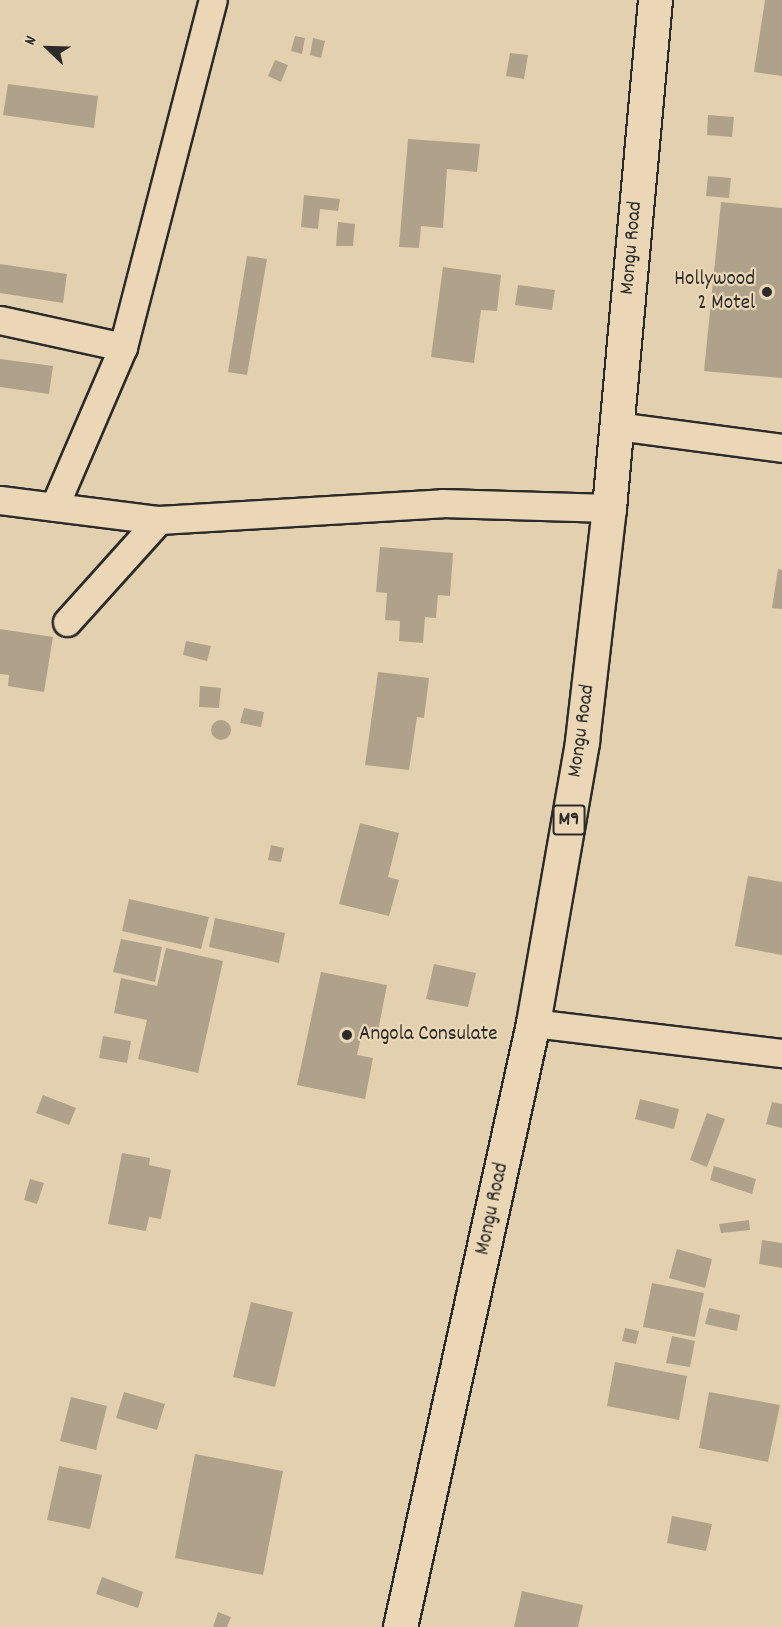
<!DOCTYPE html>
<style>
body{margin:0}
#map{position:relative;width:782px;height:1627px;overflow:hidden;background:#e3d0af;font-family:Dekko,sans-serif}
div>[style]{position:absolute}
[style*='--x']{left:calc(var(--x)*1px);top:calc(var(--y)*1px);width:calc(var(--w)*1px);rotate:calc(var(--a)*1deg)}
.building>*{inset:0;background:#b0a28a}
.round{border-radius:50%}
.roads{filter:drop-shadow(2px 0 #2b2b2b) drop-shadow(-2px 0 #2b2b2b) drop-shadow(0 2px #2b2b2b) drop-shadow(0 -2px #2b2b2b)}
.minor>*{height:27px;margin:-13.5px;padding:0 13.5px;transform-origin:13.5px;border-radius:13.5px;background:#ebd7b5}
.primary>*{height:33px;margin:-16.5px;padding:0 16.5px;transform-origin:16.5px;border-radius:16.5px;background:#ebd7b5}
.dots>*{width:16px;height:16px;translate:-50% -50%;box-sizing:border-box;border:3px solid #ebd7b5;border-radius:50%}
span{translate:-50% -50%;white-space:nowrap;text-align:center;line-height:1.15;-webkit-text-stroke:4.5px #ebd7b5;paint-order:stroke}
.shield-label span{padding:2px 4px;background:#ebd7b5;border:2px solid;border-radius:4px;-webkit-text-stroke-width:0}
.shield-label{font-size:20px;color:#2b2b2b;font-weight:700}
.street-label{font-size:21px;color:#2b2b2b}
.poi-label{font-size:21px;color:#2b2b2b}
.right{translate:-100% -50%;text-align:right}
.left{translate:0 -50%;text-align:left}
.north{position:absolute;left:18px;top:18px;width:60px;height:60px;-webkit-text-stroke:4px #ebd7b5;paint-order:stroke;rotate:293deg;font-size:16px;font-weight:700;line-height:24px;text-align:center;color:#2b2b2b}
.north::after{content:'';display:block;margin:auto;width:21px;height:27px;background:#2b2b2b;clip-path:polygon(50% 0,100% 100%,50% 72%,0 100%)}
</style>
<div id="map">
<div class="building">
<i style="clip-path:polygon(765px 0,782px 0,782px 76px,754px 72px)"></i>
<i style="clip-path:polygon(295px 36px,305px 38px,302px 54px,291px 51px)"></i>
<i style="clip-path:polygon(313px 38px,325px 41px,321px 58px,310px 55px)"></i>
<i style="clip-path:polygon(510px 53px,528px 55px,524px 79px,506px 76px)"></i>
<i style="clip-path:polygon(275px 60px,288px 65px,281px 82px,268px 76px)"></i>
<i style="clip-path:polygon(8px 84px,98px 96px,94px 128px,3px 115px)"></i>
<i style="clip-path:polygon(708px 115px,734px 117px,732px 137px,707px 135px)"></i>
<i style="clip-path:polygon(408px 139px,480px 144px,477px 172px,447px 169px,443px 228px,421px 226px,419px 248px,399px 247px)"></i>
<i style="clip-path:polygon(708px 176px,731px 178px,729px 198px,706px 196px)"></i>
<i style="clip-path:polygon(304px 195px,340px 199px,338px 211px,320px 209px,318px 229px,301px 227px)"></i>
<i style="clip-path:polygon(721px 202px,782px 208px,782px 378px,704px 371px)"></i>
<i style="clip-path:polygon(338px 222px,355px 224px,353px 246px,336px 246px)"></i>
<i style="clip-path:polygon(247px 256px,267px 259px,247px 375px,228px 372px)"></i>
<i style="clip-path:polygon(0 264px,67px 274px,63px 303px,0 293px)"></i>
<i style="clip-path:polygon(443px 267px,501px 275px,497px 311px,481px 310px,474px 363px,431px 357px)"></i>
<i style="clip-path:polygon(518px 285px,555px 290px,552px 310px,515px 305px)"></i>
<i style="clip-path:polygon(0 359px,53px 366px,49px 394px,0 387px)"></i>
<i style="clip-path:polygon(380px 547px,453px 553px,450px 596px,438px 595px,436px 618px,425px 617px,423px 643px,399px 641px,400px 621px,385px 620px,387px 593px,376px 592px)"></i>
<i style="clip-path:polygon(778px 569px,782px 570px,782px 609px,772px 608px)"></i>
<i style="clip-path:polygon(0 629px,53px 637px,44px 692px,8px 686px,9px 675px,0 674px)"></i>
<i style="clip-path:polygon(186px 641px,211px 646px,207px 661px,183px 655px)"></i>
<i style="clip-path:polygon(378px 672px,429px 678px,424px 718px,417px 717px,409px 770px,365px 765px)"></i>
<i style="clip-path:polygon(200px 686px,221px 688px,219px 708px,199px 707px)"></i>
<i style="clip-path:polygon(244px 708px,264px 712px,261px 727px,240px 723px)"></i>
<i class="round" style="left:211px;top:720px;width:20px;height:20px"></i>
<i style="clip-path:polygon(360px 823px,399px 833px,388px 877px,399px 880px,389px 916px,339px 904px)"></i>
<i style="clip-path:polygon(271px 845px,284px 848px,281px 862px,268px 860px)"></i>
<i style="clip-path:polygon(748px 876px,782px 882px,782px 955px,735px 946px)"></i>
<i style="clip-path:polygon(129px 899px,209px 917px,201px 949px,122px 931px)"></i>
<i style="clip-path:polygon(215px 918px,285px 933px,279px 963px,209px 947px)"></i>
<i style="clip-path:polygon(121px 939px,162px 947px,155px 982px,113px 972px)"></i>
<i style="clip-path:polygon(166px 948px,223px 961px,198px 1073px,138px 1059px,147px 1020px,114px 1013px,121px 978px,157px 986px)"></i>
<i style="clip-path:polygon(434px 964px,476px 973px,468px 1007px,426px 999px)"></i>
<i style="clip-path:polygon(321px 972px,387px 985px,378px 1031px,363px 1028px,357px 1055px,373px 1058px,365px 1099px,297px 1085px)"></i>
<i style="clip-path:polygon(103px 1036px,131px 1041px,127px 1063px,99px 1058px)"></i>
<i style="clip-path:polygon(43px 1095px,76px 1108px,69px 1125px,36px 1113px)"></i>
<i style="clip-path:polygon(640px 1099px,679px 1109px,674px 1129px,635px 1119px)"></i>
<i style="clip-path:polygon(772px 1102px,782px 1104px,782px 1128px,766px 1124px)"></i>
<i style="clip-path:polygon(707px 1113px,725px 1119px,707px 1167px,690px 1160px)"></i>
<i style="clip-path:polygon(122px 1153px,150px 1158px,149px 1165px,171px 1170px,161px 1219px,149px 1217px,146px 1231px,108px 1224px)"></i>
<i style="clip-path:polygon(714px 1166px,756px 1179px,752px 1194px,710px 1180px)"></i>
<i style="clip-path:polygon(30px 1179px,44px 1183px,37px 1204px,24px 1200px)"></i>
<i style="clip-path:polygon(749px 1220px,750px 1230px,721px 1233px,719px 1224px)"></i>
<i style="clip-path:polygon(762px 1240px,782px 1243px,782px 1268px,759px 1264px)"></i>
<i style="clip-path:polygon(677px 1249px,712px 1259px,705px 1288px,669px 1278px)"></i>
<i style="clip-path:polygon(652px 1283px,704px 1293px,695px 1337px,643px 1327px)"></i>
<i style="clip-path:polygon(251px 1302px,293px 1312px,275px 1387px,233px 1377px)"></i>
<i style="clip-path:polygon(709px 1308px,740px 1315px,737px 1331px,705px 1324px)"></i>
<i style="clip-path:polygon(625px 1328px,639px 1331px,636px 1344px,622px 1341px)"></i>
<i style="clip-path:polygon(672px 1336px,695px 1341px,690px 1367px,666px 1363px)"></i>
<i style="clip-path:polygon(615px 1362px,687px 1376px,679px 1420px,607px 1406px)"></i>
<i style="clip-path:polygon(124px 1392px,165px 1404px,157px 1430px,116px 1418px)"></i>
<i style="clip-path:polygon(709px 1392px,780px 1405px,768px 1462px,699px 1448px)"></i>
<i style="clip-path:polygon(71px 1397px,107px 1406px,96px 1450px,60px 1441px)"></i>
<i style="clip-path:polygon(195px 1454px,283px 1471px,263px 1575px,175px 1558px)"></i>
<i style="clip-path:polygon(59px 1466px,102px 1475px,90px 1529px,47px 1520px)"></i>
<i style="clip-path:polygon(672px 1516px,712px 1524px,706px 1551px,667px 1543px)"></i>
<i style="clip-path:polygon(102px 1577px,143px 1592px,138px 1608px,96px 1594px)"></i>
<i style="clip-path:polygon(522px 1591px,583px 1605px,578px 1627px,514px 1627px)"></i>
<i style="clip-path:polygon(218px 1612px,231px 1617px,227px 1627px,213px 1627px)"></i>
</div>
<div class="roads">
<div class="minor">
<i style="--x:0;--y:320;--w:126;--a:12.4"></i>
<i style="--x:123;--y:347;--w:174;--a:113.3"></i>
<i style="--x:123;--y:347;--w:358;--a:-75.5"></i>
<i style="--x:616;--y:426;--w:167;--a:7.5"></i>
<i style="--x:0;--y:500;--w:160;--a:7.2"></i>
<i style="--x:159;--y:520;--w:284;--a:-3.4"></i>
<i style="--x:442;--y:503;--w:167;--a:1.7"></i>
<i style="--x:67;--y:622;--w:137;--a:-48"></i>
<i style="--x:533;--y:1023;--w:251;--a:6.9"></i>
</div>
<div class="primary">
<i style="--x:400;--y:1627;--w:618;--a:-77.58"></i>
<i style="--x:533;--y:1023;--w:286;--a:-80.1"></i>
<i style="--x:582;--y:741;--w:235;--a:-83.4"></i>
<i style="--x:609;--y:508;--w:510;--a:-84.83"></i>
</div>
</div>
<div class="dots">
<i style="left:767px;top:292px;background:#2b2b2b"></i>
<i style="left:347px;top:1035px;background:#2b2b2b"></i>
</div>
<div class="shield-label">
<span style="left:569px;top:820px">M9</span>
</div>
<div class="street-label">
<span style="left:632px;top:248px;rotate:-85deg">Mongu Road</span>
<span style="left:582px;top:731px;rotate:-82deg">Mongu Road</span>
<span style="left:493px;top:1209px;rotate:-78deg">Mongu Road</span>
</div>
<div class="poi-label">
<span class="right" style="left:755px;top:292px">Hollywood<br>2 Motel</span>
<span class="left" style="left:359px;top:1035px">Angola Consulate</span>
</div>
<div class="north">N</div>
</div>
